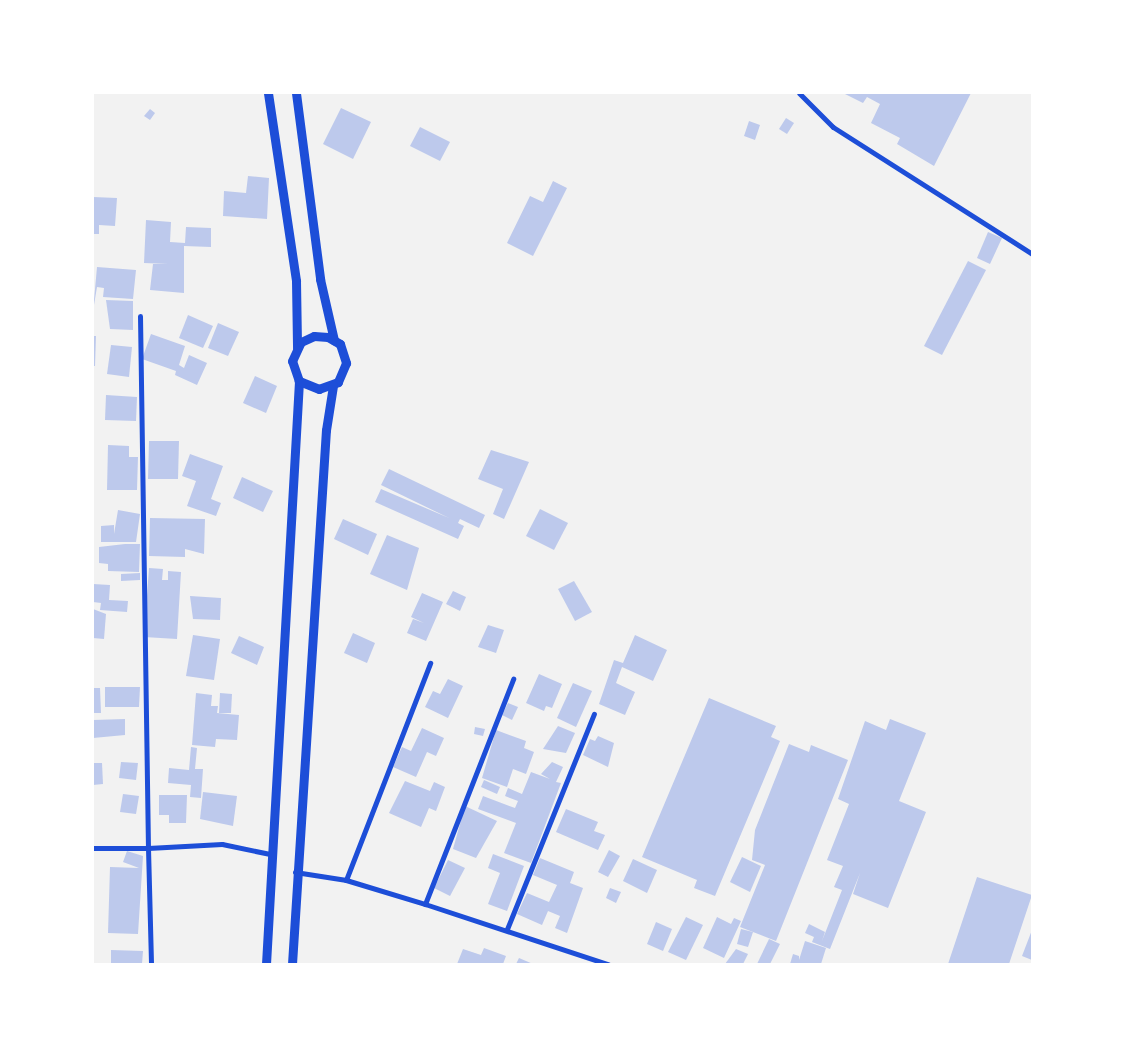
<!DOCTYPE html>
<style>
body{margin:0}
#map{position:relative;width:1125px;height:1057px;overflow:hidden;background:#f2f2f2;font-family:"Nunito Sans",sans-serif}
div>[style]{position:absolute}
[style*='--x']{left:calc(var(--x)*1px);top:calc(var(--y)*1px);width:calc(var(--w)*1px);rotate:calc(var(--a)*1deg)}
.building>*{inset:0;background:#bdc9ec}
.minor>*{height:5px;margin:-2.5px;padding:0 2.5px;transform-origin:2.5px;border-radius:2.5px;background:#1d4ed8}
.trunk>*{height:9px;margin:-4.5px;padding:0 4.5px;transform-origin:4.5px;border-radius:4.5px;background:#1d4ed8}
span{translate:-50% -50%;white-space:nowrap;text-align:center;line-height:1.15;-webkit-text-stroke:7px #fff;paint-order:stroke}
.frame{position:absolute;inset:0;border:94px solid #fff;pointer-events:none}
</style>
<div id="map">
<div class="building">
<i style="clip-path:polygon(843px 93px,971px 93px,934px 166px,897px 144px,900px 138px,871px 123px,880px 104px,867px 97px,863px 103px)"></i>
<i style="clip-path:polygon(341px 108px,371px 122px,353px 159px,323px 144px)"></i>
<i style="clip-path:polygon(150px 109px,155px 113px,150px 120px,144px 116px)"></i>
<i style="clip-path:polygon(786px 118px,794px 123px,787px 134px,779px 129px)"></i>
<i style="clip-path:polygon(749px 121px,760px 125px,755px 140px,744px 136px)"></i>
<i style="clip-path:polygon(420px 127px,450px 142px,440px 161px,410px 146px)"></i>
<i style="clip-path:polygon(248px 176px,269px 178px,267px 219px,223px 216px,224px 191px,246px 193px)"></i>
<i style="clip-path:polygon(553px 181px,567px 188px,533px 256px,507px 243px,530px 196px,543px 202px)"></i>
<i style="clip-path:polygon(93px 197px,117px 198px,115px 226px,99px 225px,99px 234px,93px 234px)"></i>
<i style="clip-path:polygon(146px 220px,171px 222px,170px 242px,185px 243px,186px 227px,211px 228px,211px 247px,184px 246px,184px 293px,150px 290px,153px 264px,168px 264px,144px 263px)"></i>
<i style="clip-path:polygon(988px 232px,1002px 238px,990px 264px,977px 258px)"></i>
<i style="clip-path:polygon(968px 261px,986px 270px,942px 355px,924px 346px)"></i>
<i style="clip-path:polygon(97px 267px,136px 270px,133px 299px,103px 297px,104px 288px,97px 287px,93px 311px)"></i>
<i style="clip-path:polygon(106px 300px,133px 301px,133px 330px,110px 329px)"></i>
<i style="clip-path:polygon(188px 315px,213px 326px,203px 348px,179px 338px)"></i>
<i style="clip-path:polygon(218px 323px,239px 332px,228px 356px,208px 348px)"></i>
<i style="clip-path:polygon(151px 334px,185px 346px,179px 365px,184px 368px,189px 355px,207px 363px,197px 385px,175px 375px,176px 371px,142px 359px)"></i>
<i style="clip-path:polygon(93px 336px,96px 336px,95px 366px,93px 366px)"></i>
<i style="clip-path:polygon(111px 345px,132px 347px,129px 377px,107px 374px)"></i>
<i style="clip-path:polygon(255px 376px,277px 386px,266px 413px,243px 403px)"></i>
<i style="clip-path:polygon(106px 395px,137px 397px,136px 421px,105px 420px)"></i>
<i style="clip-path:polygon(149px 441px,179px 441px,178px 479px,148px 479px)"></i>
<i style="clip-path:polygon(108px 445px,129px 446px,129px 457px,138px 457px,137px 490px,107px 490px)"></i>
<i style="clip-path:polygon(491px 450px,529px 462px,504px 519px,493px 514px,503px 489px,478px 479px)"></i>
<i style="clip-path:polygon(190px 454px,223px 466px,211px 499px,221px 503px,216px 516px,187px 506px,196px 481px,182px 476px)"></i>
<i style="clip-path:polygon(389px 469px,485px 515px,479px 528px,460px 519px,458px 523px,464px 526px,458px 539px,375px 502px,381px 489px,449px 518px,381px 485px)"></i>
<i style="clip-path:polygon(242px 477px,273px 491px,263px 512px,233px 498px)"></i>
<i style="clip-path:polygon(540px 509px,568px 523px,554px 550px,526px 536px)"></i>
<i style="clip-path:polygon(118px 510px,140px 514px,136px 542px,101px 542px,101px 526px,114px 525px,114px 534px)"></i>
<i style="clip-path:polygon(150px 518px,205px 519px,204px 554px,185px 549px,185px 557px,149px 556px)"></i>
<i style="clip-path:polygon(343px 519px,377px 534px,368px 555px,334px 539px)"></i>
<i style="clip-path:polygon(387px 535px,419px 548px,407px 590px,370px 574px)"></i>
<i style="clip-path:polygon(125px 544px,140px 544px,139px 572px,108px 571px,108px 564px,99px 563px,99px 547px)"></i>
<i style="clip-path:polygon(149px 568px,163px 569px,162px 580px,168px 580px,168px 571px,181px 572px,177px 639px,144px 637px)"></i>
<i style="clip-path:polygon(140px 573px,140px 580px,121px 581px,121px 574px)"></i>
<i style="clip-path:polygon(574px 581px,592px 612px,575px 621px,558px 589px)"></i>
<i style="clip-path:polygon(93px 584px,110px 585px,109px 600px,128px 601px,127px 612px,100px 610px,101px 603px,93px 602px)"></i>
<i style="clip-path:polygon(453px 591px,466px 597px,460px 611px,446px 604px)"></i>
<i style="clip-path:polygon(422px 593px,443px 602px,426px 641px,407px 633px,413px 619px,424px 623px,411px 617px)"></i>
<i style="clip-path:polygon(190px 596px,221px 598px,220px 620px,193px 619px)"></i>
<i style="clip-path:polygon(93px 609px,106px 614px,104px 639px,93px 638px)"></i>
<i style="clip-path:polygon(488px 625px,504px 630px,496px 653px,478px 647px)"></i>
<i style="clip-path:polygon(353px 633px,375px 643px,367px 663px,344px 653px)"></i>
<i style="clip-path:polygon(193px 635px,220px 639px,214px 680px,186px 676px)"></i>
<i style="clip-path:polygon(635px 635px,667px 650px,653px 681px,622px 667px,616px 683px,635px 692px,625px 715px,599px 704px,614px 660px,623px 663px)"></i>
<i style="clip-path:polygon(239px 636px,264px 647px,257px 665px,231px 653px)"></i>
<i style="clip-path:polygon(539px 674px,562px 684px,552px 708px,546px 706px,544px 711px,526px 703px)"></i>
<i style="clip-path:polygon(448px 679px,463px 686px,448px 718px,425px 707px,433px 691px,440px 694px)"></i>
<i style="clip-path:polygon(573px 683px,592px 691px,576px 727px,557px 718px)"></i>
<i style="clip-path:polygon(105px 687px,140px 687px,139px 707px,105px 707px)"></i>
<i style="clip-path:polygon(93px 688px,100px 688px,101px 713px,93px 713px)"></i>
<i style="clip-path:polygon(196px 693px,212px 695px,211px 706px,218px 706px,217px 713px,239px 715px,237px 740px,216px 739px,215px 747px,192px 745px)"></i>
<i style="clip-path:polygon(220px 693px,232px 694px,231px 713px,219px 713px)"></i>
<i style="clip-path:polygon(709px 698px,776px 726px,771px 737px,780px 741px,715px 896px,694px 888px,697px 880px,642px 857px)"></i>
<i style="clip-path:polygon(508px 703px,518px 707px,512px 720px,502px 715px)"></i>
<i style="clip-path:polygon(125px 719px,125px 735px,93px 738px,93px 720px)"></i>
<i style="clip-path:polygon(890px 719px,926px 733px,899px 801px,926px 812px,888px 908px,853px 894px,860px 873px,830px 949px,812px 942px,814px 937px,805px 933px,809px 924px,825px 932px,822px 941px,842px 890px,834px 887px,843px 866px,827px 860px,849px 804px,838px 799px,865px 721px,886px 730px)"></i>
<i style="clip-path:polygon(558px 726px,575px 733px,566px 753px,543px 749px)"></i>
<i style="clip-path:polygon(475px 727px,485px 729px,483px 736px,474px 734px)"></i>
<i style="clip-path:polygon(422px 728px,444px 738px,436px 756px,427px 752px,416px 777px,393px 767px,402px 747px,411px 751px)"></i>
<i style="clip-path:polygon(496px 730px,526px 741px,524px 748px,534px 752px,526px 774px,513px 769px,507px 787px,482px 778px)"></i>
<i style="clip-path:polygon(598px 736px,614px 743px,608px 767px,583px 755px,590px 739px,595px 741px)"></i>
<i style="clip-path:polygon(789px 744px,809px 752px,811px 745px,848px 760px,776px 941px,740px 927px,765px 865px,752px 860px,755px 830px)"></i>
<i style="clip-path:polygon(191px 747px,197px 748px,195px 769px,203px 769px,201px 798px,190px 797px,191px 785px,168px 783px,169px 768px,189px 770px)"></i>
<i style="clip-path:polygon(121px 762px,138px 763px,136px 780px,119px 778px)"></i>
<i style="clip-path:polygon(552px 762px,563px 767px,556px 782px,561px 783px,531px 863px,504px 853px,516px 823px,478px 809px,483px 796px,515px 808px,518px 801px,505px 796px,508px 788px,522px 794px,531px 772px,550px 779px,541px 774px)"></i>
<i style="clip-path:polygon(93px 763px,102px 763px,103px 784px,93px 785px)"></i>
<i style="clip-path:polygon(484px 780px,500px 787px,497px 794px,481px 787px)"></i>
<i style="clip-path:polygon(405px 781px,430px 791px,434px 782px,445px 787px,436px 811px,429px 808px,421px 827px,389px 813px)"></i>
<i style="clip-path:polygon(203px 792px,237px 796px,233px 826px,200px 819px)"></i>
<i style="clip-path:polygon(123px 794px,139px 796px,136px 814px,120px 812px)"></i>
<i style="clip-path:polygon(159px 795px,187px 795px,186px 823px,169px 823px,169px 815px,159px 815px)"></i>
<i style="clip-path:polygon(465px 806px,497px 821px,476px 858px,453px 849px)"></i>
<i style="clip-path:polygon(566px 809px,598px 822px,594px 831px,605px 835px,598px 850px,556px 832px)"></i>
<i style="clip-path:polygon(609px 850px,620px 856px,608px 877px,598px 872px)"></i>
<i style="clip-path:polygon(127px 851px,143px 856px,138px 934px,108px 933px,110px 867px,139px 868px,123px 862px)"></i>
<i style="clip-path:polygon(493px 854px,524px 866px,507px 911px,488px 904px,500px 873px,488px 868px)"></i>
<i style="clip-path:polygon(742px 857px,761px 866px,750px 892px,730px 882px)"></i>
<i style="clip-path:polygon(540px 858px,574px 872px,570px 883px,583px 888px,567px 933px,555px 928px,560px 916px,548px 911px,542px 925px,517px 914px,527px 893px,549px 902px,557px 885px,533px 875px)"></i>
<i style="clip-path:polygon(633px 859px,657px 870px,647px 893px,623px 881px)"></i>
<i style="clip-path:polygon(448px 860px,465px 868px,450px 896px,434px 888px)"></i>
<i style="clip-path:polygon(977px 877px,1032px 895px,1009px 964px,948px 964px)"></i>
<i style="clip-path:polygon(610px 888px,621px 892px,616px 903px,606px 898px)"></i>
<i style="clip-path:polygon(686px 917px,703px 925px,686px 960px,668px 952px)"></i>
<i style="clip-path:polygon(717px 917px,731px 924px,734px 918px,741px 921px,724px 958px,703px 948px)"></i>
<i style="clip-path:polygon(656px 922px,672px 929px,663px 951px,647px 944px)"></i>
<i style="clip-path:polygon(741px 929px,753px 932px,748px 947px,737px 944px)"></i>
<i style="clip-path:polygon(1032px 930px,1032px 960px,1022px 956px)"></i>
<i style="clip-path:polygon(769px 939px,780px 944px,770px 964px,757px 964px)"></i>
<i style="clip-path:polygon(805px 941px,826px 948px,821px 964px,790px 964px,793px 954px,799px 956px,799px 960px)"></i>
<i style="clip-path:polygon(484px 948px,506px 956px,503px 964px,457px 964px,463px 949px,481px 955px)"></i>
<i style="clip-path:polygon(736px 949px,748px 954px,743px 964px,725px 964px)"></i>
<i style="clip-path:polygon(111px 950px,143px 951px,142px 964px,111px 964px)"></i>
<i style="clip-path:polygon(519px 958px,533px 964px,516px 964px)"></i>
</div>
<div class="minor">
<i style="--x:799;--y:93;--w:48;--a:45"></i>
<i style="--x:833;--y:127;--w:236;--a:32.5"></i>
<i style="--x:140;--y:316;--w:532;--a:89.14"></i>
<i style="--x:148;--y:848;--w:74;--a:-3.1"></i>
<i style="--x:222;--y:844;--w:49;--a:11.8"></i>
<i style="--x:93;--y:848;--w:55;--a:0"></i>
<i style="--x:148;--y:848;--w:116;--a:88.5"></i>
<i style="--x:295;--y:872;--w:52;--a:8.9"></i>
<i style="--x:346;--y:880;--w:83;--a:16.9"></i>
<i style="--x:425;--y:904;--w:193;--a:18.2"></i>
<i style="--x:346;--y:880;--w:233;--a:-68.8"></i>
<i style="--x:425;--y:904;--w:242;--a:-68.6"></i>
<i style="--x:507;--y:929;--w:232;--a:-68"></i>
</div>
<div class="trunk">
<i style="--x:268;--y:93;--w:190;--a:81.5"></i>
<i style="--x:296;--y:281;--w:67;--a:89.1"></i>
<i style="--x:296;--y:93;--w:188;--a:82.6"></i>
<i style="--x:320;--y:279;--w:63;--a:77.1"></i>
<i style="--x:266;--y:964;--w:584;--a:-86.76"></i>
<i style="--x:299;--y:381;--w:21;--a:-109"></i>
<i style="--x:292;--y:361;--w:21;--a:-65"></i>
<i style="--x:301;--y:342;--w:14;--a:-25"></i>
<i style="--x:314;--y:336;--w:14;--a:4"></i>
<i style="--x:328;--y:337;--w:14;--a:30"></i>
<i style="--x:340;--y:344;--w:20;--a:72"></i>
<i style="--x:346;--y:363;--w:21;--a:113"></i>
<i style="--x:338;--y:382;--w:20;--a:160"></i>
<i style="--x:319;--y:389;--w:22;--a:-158"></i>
<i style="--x:292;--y:964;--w:535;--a:-86.36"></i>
<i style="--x:326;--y:430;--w:45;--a:-81"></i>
</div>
<div class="frame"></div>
</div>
